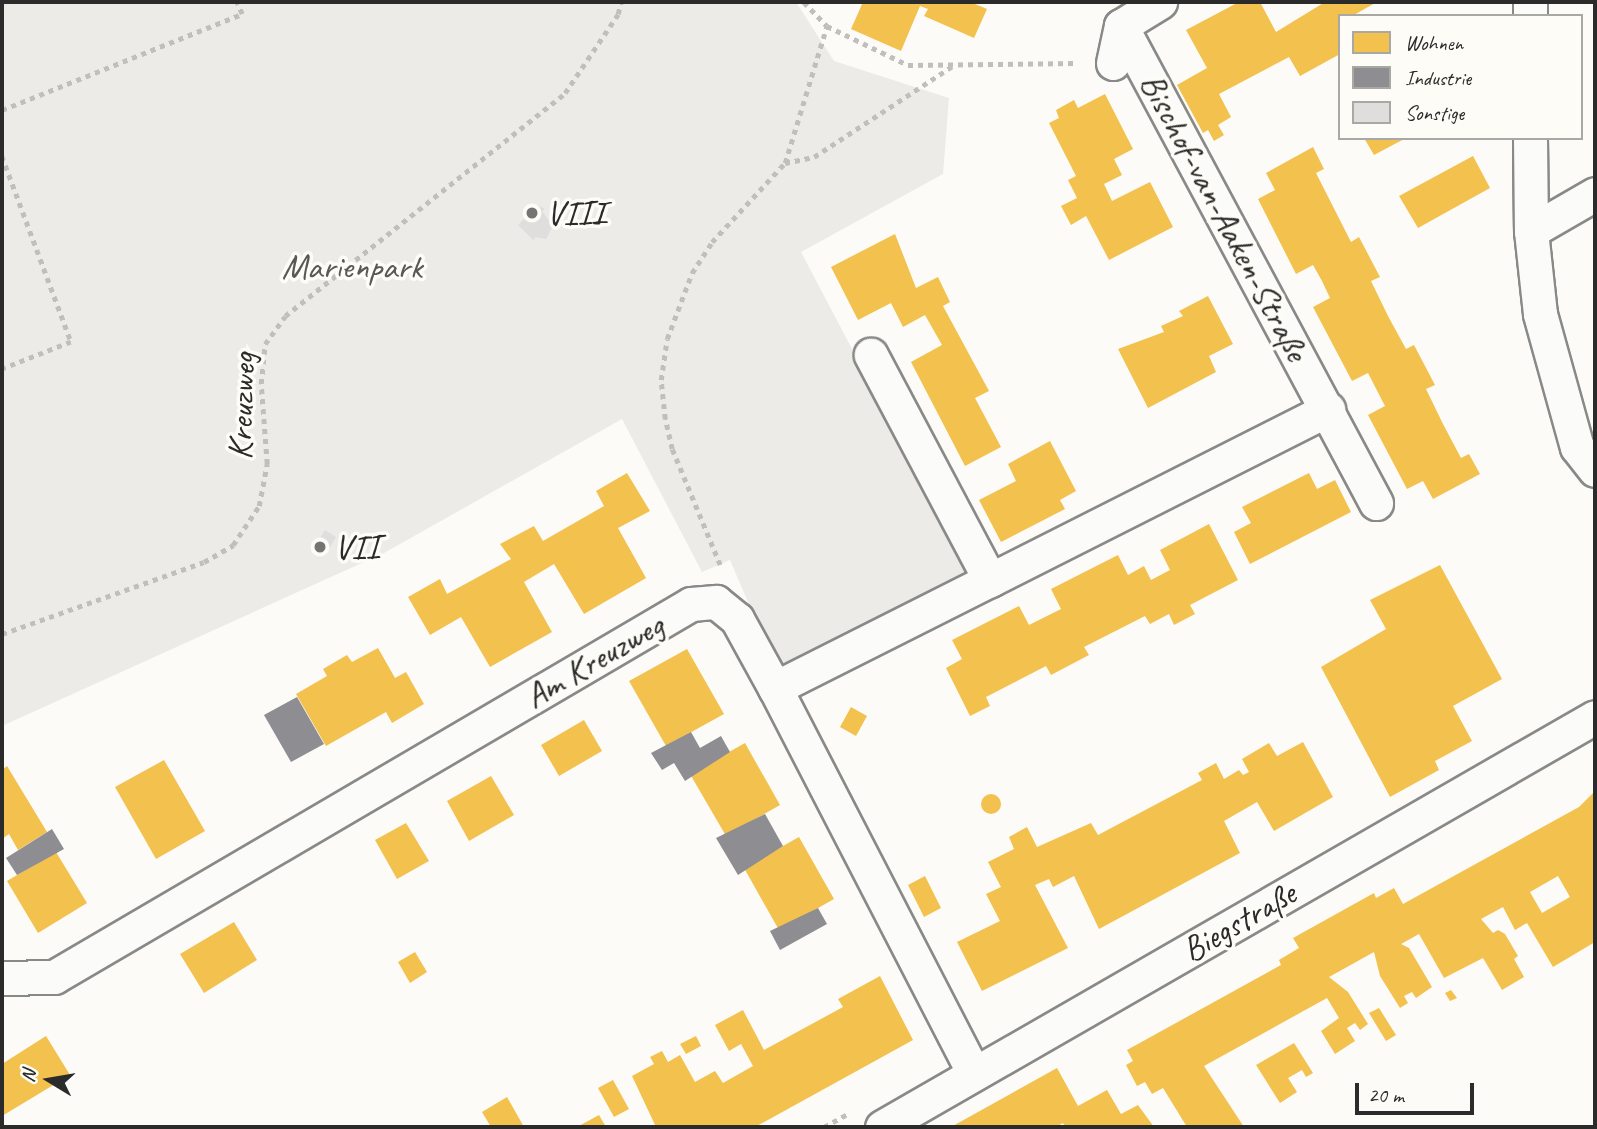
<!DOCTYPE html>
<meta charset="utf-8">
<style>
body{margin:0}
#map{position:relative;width:1597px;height:1129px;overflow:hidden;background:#fcfbf8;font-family:Caveat,sans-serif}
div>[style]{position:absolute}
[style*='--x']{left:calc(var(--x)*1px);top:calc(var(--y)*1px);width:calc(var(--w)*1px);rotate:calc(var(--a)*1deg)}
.green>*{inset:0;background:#ecebe8}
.homes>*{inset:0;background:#f2c14e}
.round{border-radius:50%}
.industry>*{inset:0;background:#8d8d92}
.building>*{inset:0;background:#dfdedc}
.path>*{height:4.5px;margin-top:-2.25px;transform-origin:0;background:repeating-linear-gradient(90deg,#c0bfbc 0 5px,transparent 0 10px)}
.roads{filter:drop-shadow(2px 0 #898987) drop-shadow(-2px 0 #898987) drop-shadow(0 2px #898987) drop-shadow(0 -2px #898987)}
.minor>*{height:33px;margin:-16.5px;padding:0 16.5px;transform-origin:16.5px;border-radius:16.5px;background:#fbfbf9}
.dots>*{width:19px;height:19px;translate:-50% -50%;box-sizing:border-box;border:4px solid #fdfcf7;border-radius:50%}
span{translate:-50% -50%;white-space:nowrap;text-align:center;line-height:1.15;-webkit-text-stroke:7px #fdfcf7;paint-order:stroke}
.poi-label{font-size:35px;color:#2b2b2b}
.left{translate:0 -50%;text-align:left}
.street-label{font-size:35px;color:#2b2b2b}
.park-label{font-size:35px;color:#585857}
.frame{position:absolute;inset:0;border:4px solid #2b2b2b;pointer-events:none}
.legend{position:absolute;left:1338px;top:14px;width:245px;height:126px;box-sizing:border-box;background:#fdfcf7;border:2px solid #a9a8a5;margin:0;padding:9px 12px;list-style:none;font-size:21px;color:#2b2b2b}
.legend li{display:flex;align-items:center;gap:14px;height:35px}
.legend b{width:35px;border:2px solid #a9a8a5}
.north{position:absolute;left:14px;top:1045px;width:70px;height:70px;-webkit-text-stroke:5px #fdfcf7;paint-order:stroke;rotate:281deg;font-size:19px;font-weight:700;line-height:28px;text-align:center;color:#2b2b2b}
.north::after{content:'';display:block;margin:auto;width:24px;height:32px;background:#2b2b2b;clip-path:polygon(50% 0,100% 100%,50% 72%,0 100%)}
.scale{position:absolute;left:1355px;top:1083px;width:119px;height:32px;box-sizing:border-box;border:4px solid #2b2b2b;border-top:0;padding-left:9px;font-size:21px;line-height:24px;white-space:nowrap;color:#2b2b2b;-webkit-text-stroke:5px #fdfcf7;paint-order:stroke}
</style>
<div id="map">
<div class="green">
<i style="clip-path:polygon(2px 2px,796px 2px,834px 61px,949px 98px,943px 174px,801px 252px,972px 577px,781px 679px,730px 560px,702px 572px,622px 419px,384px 553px,2px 726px)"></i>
</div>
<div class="homes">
<i style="clip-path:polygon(863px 2px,970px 2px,987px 9px,974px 38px,924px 16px,928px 9px,920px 6px,901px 51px,851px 29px)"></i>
<i style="clip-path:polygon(1239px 2px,1260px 2px,1276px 32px,1325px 2px,1377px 2px,1352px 16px,1340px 16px,1340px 54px,1300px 76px,1289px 57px,1219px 94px,1231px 117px,1218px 125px,1224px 135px,1214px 141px,1208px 130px,1203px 133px,1177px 85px,1207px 68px,1186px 30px)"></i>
<i style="clip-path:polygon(1105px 94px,1133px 149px,1114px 159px,1122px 175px,1104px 184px,1112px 201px,1150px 182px,1173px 227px,1109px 260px,1086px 216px,1071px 225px,1061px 206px,1077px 198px,1068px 180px,1076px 176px,1049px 123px,1059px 118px,1056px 110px,1074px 100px,1078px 108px)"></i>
<i style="clip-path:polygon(1364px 138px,1406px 138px,1374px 155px)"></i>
<i style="clip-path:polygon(1313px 147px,1324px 169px,1316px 173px,1351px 242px,1359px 237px,1380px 277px,1371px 281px,1388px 316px,1406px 349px,1414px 345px,1435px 385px,1426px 389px,1443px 424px,1461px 458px,1469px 454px,1480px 474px,1433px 499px,1423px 481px,1407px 489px,1368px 415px,1385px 406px,1368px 373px,1352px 381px,1313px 307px,1330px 298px,1322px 281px,1313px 265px,1296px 274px,1258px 199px,1275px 190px,1266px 173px)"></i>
<i style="clip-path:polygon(1473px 156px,1490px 188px,1418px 228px,1399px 196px)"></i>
<i style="clip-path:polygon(895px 234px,916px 288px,938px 277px,950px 302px,943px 306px,989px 391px,975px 398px,1001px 447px,965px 466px,911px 362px,942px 345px,925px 315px,903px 327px,891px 303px,858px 320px,831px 267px)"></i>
<i style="clip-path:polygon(1208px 296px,1233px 344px,1209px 356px,1216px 372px,1148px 408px,1118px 349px,1164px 332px,1161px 326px,1183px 316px,1179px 311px)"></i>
<i style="clip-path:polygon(1050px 441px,1076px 491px,1060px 500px,1065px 509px,1001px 542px,979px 500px,1016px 481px,1008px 464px)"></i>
<i style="clip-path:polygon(627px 473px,650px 511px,618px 528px,646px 578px,584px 614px,554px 564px,524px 582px,552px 632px,490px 667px,461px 617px,430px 635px,408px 597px,440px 579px,447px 594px,511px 559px,500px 544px,534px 526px,543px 541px,604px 506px,596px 491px)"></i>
<i style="clip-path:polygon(1309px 473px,1317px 489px,1335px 480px,1351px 512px,1250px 564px,1234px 532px,1251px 523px,1242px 507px)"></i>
<i style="clip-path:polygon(1209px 524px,1238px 580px,1190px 605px,1195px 614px,1174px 625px,1169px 614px,1150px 624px,1145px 616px,1084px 647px,1089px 655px,1051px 675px,1046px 666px,986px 697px,990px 706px,970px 716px,946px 668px,962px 659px,952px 640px,1019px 606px,1029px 625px,1061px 609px,1051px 589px,1118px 555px,1128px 575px,1144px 566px,1151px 580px,1170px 570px,1160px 550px)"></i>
<i style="clip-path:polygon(1440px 565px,1502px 679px,1453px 706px,1472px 741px,1435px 761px,1439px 770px,1390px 797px,1321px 667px,1386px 629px,1370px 600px)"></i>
<i style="clip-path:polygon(378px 648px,395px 678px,406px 672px,424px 704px,392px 723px,386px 712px,326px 746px,296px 694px,327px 676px,323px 669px,347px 655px,352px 662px)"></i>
<i style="clip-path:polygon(687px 649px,724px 714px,666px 746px,629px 681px)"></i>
<i style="clip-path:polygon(851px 707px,867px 716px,856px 736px,840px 727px)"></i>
<i style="clip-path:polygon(584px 720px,602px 751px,559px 776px,541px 745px)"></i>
<i style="clip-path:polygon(1303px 742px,1333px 797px,1274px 831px,1257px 802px,1224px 821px,1240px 853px,1099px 929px,1074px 876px,1053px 887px,1049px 879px,1035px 885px,1068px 948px,982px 991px,957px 942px,1000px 921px,986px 894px,1001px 887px,988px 862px,1014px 849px,1009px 837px,1027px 827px,1037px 847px,1091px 823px,1098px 835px,1202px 780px,1198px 773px,1216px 763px,1224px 779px,1239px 770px,1243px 775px,1249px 772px,1242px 759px,1269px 743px,1277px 756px)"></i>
<i style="clip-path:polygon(745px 743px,780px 805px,726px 836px,690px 774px)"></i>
<i style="clip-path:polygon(164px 760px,205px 831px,156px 859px,115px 787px)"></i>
<i style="clip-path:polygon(7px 766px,47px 832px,18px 850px,9px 834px,2px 839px,2px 770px)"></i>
<i style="clip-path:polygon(491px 776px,514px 815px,469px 841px,447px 801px)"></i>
<i style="clip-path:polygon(evenodd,1595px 791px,1595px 942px,1553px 967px,1527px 923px,1515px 930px,1503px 907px,1481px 919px,1493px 933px,1498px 930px,1505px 934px,1518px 956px,1514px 959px,1524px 977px,1502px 990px,1483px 958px,1444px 978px,1419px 934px,1401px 944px,1409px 948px,1432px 987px,1416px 998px,1412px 992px,1404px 996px,1408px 1003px,1400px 1008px,1380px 976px,1374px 952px,1329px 977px,1348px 992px,1368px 1024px,1360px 1030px,1355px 1023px,1347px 1028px,1355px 1041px,1335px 1054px,1321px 1031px,1339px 1018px,1327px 998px,1204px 1066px,1244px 1127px,1187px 1127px,1163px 1088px,1152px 1094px,1145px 1082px,1137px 1086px,1126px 1065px,1133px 1061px,1127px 1050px,1281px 965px,1279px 960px,1299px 948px,1293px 938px,1374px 893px,1376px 898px,1394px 888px,1403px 904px,1579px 807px,1595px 791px,1558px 876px,1570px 897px,1542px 913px,1530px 892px,1558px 876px)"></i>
<i class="round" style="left:981px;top:794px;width:20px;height:20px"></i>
<i style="clip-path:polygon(406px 823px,429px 861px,397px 879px,375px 840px)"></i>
<i style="clip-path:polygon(799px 837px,834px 899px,779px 930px,744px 868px)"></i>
<i style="clip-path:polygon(56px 852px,87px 903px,38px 933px,7px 881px)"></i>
<i style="clip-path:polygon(925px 876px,941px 908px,924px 917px,908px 885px)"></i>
<i style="clip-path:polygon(234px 922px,257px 960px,204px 993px,180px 954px)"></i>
<i style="clip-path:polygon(415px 952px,427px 972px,410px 983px,398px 962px)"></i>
<i style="clip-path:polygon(880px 976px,913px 1040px,755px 1127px,656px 1127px,632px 1076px,654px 1064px,650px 1057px,662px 1051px,668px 1062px,680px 1055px,695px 1082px,715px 1071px,723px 1083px,753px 1066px,741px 1044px,729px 1051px,715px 1025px,743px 1010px,764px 1050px,843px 1007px,838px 999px)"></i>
<i style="clip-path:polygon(1451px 990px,1457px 998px,1450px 1001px,1445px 993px)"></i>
<i style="clip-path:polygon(1379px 1008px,1396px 1035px,1386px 1041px,1369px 1013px)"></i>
<i style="clip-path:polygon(46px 1036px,70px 1075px,2px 1116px,2px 1064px)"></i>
<i style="clip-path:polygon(696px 1036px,701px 1046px,686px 1054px,680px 1044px)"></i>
<i style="clip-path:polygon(1294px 1043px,1313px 1073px,1306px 1077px,1302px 1070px,1288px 1078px,1297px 1092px,1280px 1103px,1256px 1065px)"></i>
<i style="clip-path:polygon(1057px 1068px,1078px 1106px,1107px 1090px,1121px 1114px,1138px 1105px,1154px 1127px,1065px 1127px,1063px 1123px,1056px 1127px,951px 1127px)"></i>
<i style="clip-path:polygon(613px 1080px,629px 1109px,614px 1117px,598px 1088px)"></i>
<i style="clip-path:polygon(507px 1097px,524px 1127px,491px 1127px,482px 1112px)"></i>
<i style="clip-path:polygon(599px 1115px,606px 1127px,577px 1127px)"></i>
</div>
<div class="industry">
<i style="clip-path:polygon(297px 697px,324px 744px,291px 762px,264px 715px)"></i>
<i style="clip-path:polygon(691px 732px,700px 748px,721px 736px,730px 752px,685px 781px,674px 763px,662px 770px,651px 753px)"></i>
<i style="clip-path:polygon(765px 814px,783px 846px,738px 875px,716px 838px)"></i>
<i style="clip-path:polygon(52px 829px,64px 849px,17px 875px,6px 858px)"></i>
<i style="clip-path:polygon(818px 908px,827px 924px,780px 950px,770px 931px)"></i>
</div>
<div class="building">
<i style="clip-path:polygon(537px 205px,545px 209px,542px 211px,553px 226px,546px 239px,535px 237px,534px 241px,518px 225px)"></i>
<i style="clip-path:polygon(325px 530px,336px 537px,325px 555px,314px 548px)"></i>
</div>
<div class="path">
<i style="--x:804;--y:2;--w:33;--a:46"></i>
<i style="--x:827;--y:26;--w:90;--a:25.7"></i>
<i style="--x:908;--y:65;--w:169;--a:-0.7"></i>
<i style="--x:2;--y:110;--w:258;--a:-21.8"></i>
<i style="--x:242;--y:14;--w:13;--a:-113"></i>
<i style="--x:2;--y:156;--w:198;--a:69.6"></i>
<i style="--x:71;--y:342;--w:74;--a:158.6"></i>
<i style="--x:785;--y:163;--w:30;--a:-12"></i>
<i style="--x:814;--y:157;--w:168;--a:-33.3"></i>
<i style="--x:720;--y:565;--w:126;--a:-112.5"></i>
<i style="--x:672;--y:449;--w:31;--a:-103"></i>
<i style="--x:665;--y:419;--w:39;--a:-96"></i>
<i style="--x:661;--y:380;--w:41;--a:-81.7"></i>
<i style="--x:667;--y:339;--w:71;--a:-69.3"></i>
<i style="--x:692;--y:273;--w:37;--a:-57"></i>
<i style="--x:712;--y:242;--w:108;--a:-47.3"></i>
<i style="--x:785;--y:163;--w:143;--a:-73"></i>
<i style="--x:2;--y:634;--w:214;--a:-19.6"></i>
<i style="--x:204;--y:562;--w:34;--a:-30"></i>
<i style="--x:233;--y:545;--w:47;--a:-56.3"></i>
<i style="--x:259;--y:506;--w:43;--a:-79.2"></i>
<i style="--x:267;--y:464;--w:80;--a:-94.3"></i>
<i style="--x:261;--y:384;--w:40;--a:-84.3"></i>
<i style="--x:265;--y:344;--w:34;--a:-54"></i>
<i style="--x:285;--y:316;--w:358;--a:-38.5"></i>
<i style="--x:565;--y:93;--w:95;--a:-56.1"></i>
<i style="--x:618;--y:14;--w:12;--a:-76"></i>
<i style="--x:824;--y:1127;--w:26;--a:-29"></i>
</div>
<div class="roads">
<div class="minor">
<i style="--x:1530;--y:2;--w:14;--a:90"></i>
<i style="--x:1121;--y:26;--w:541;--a:61.87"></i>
<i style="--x:1113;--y:63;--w:38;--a:-78"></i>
<i style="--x:1121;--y:26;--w:46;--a:-31.6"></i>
<i style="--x:1530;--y:138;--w:93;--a:89.4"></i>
<i style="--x:1531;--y:231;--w:83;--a:83.8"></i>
<i style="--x:1540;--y:314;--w:138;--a:74.5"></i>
<i style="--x:1577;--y:447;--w:29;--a:52"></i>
<i style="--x:1531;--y:231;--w:74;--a:-30"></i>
<i style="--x:990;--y:580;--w:379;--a:-26.8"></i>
<i style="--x:775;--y:688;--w:241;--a:-26.7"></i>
<i style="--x:990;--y:580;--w:255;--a:-117.9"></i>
<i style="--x:2;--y:978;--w:52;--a:-1.1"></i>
<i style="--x:54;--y:977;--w:738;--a:-30.35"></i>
<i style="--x:691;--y:604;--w:25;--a:-5"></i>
<i style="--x:716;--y:602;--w:27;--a:39"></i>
<i style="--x:737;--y:619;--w:79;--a:61.2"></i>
<i style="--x:775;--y:688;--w:434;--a:62.7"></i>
<i style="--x:882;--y:1127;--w:822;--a:-29.9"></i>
</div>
</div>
<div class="dots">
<i style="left:532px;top:213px;background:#747473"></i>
<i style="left:320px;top:547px;background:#747473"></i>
</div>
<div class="poi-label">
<span class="left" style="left:546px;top:213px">VIII</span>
<span class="left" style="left:334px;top:547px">VII</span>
</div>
<div class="street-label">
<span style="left:1224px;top:217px;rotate:62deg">Bischof-van-Aaken-Straße</span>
<span style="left:242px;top:406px;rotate:-88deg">Kreuzweg</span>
<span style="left:594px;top:661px;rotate:-30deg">Am Kreuzweg</span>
<span style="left:1239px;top:922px;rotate:-30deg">Biegstraße</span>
</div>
<div class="park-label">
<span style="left:352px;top:267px">Marienpark</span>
</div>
<div class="frame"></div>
<ul class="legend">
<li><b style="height:19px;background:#f2c14e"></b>Wohnen</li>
<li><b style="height:19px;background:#8d8d92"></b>Industrie</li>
<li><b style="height:19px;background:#dfdedc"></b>Sonstige</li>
</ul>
<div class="north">N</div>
<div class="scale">20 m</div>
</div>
